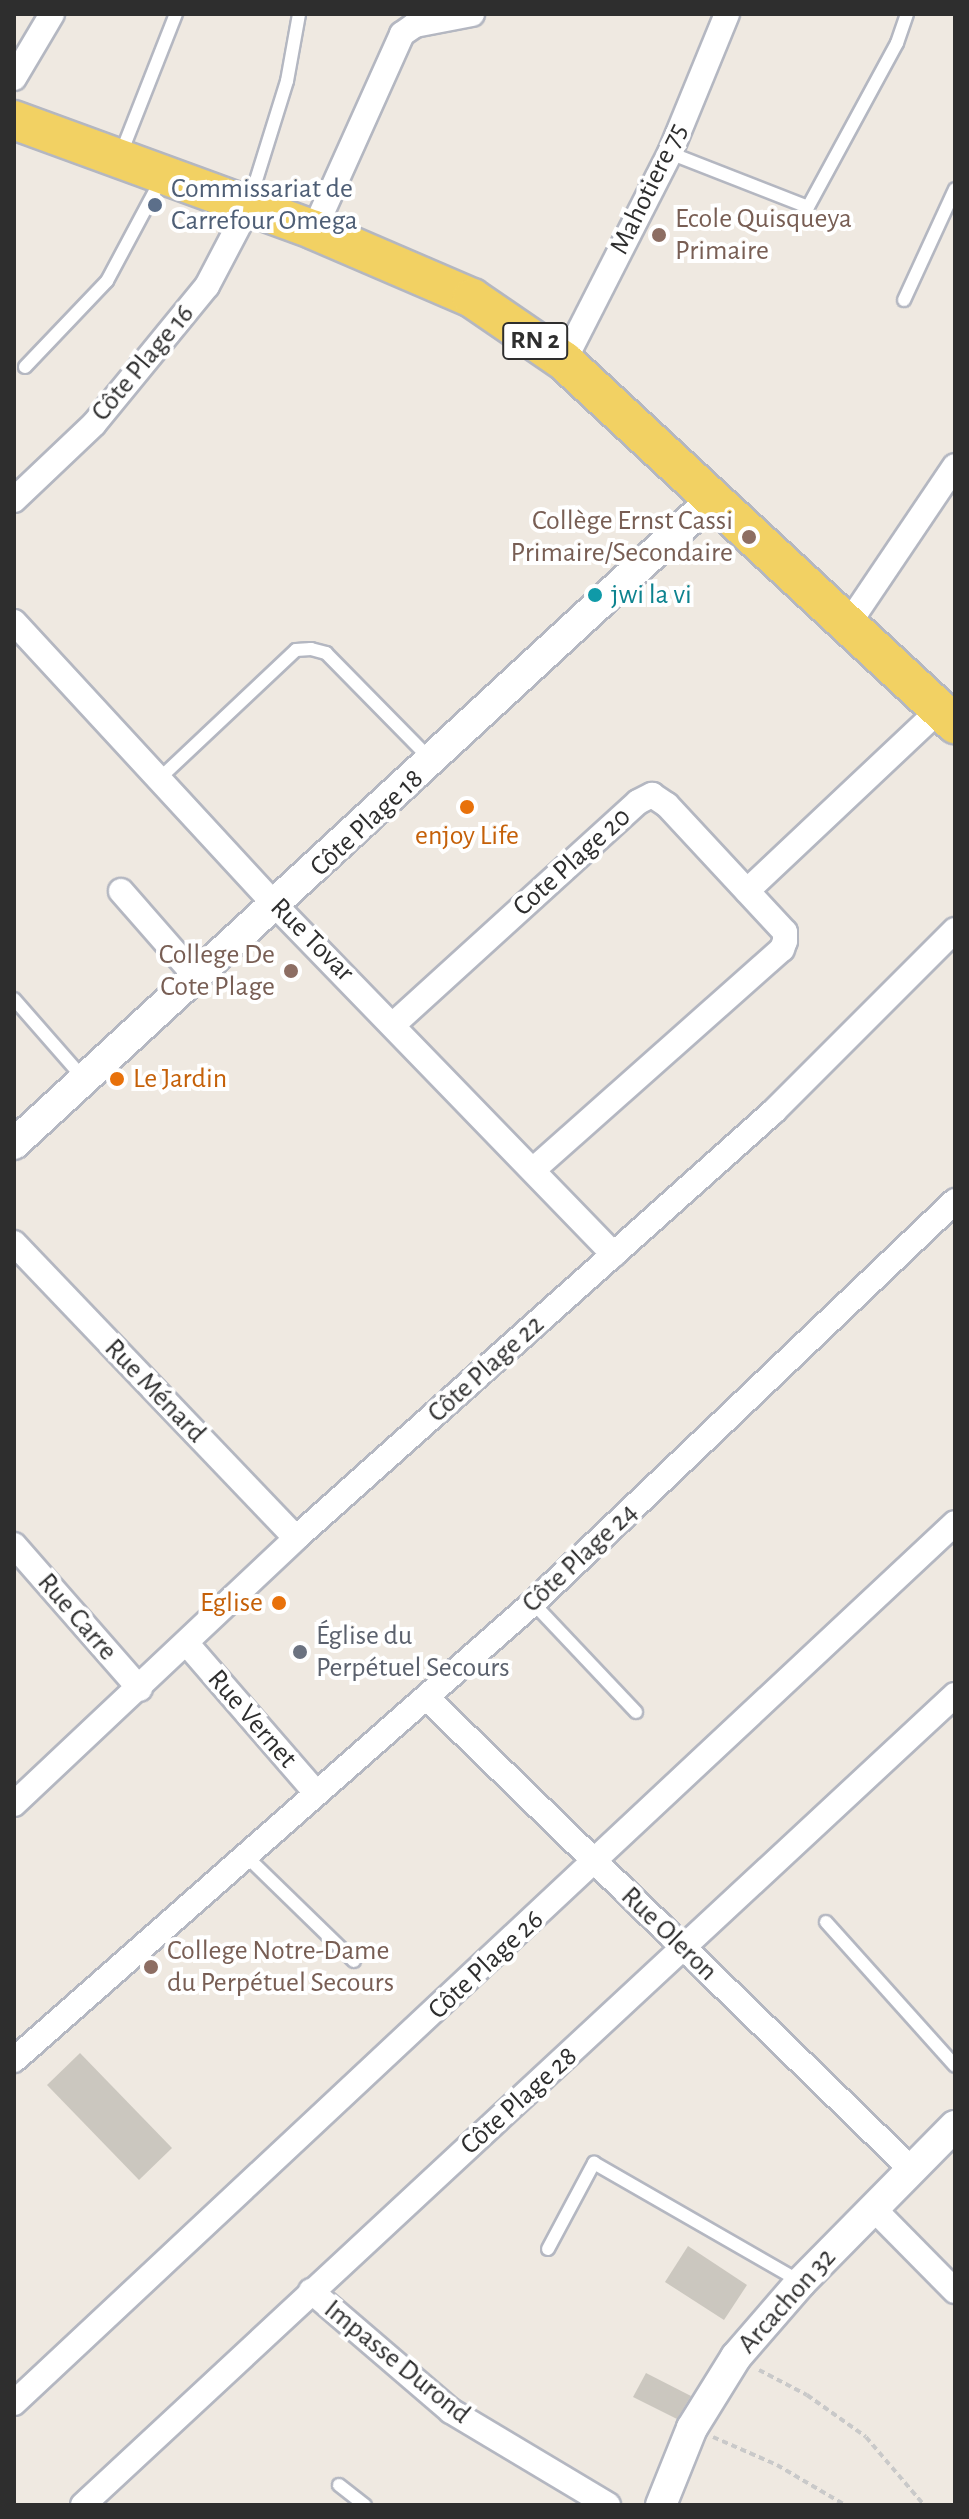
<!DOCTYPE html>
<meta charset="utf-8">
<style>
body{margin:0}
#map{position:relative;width:969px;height:2519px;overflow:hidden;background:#efe9e1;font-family:"Alegreya Sans",sans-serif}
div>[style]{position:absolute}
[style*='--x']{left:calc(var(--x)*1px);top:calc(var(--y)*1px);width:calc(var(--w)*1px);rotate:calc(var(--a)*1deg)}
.building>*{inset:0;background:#cbc7bf}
.path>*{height:4px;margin-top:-2px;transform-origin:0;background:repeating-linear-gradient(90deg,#c9c9c9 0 6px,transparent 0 10px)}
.roads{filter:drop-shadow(2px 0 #b4b7c1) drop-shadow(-2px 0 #b4b7c1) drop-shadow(0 2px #b4b7c1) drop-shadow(0 -2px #b4b7c1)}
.service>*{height:12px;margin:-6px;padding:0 6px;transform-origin:6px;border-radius:6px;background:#fff}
.minor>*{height:24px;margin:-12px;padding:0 12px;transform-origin:12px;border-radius:12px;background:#fff}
.tertiary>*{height:30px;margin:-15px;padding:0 15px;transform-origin:15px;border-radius:15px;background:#fff}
.primary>*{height:38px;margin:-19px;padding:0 19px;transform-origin:19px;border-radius:19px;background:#f2d163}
.dots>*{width:22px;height:22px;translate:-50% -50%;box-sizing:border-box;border:4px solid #fff;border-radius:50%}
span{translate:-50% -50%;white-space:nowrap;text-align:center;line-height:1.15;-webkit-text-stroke:8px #fff;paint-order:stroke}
.shield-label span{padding:2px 6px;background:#fff;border:2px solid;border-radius:6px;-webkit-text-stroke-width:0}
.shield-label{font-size:26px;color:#2e2e2e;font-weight:700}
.service-label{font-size:28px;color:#4e5e75}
.left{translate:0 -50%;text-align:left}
.street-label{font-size:28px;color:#2e2e2e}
.education-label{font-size:28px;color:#785e54}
.right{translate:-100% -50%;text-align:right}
.culture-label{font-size:28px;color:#0d838f}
.food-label{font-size:28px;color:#c56008}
.worship-label{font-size:28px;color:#5b616d}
.frame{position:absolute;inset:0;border:16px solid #2e2e2e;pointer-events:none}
</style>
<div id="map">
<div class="building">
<i style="clip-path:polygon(80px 2053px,172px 2148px,139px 2180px,47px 2085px)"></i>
<i style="clip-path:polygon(688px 2246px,747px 2285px,724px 2320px,665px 2282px)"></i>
<i style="clip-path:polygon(646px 2373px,691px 2396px,677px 2419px,633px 2397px)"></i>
</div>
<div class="path">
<i style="--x:759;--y:2370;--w:54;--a:27.5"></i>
<i style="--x:807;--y:2395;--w:72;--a:35.4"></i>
<i style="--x:866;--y:2437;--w:89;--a:49.5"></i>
<i style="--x:713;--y:2437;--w:70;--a:23.6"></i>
<i style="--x:777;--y:2465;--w:79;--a:30.5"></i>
</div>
<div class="roads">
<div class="service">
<i style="--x:670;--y:153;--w:148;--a:21.4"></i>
<i style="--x:808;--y:207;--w:187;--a:-61.5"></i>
<i style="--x:897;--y:43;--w:31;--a:-71"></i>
<i style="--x:120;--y:156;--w:153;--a:-68.5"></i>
<i style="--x:249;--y:203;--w:128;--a:-72.7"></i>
<i style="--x:287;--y:81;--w:68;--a:-79.8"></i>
<i style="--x:904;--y:300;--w:122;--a:-65.3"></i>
<i style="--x:25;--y:367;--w:119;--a:-46.4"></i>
<i style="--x:107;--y:281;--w:115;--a:-61.9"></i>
<i style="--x:159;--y:779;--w:188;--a:-43.3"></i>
<i style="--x:296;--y:650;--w:15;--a:-4"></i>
<i style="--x:311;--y:649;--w:16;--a:15"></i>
<i style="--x:326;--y:653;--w:148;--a:45.5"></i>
<i style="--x:14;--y:999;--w:106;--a:48.8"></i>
<i style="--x:533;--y:1603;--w:150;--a:46.6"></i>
<i style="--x:245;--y:1855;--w:152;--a:44.2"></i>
<i style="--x:826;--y:1922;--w:193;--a:48.1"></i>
<i style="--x:548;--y:2249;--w:98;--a:-61.9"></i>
<i style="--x:594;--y:2163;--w:239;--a:29.9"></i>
<i style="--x:339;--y:2485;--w:33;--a:38"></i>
</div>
<div class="minor">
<i style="--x:14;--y:78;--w:74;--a:-59.3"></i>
<i style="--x:314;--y:230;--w:215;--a:-65.8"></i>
<i style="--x:402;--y:34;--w:16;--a:-35"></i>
<i style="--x:415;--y:25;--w:58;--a:-10.9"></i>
<i style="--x:564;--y:361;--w:233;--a:-63"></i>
<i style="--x:670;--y:153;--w:150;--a:-67.7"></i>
<i style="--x:14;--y:500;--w:110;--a:-43.5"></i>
<i style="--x:94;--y:424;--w:178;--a:-50.7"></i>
<i style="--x:207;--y:286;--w:88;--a:-62.3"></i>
<i style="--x:14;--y:622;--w:388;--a:47.3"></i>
<i style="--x:277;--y:907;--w:484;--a:45.9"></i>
<i style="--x:849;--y:623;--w:189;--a:-56"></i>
<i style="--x:121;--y:891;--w:117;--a:48.8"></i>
<i style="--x:747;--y:891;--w:264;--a:-43.3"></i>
<i style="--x:395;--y:1023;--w:328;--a:-42.3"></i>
<i style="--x:638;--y:802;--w:16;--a:-27"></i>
<i style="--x:652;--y:795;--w:18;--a:34"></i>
<i style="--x:667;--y:805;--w:173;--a:47.1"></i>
<i style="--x:785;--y:932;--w:9;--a:90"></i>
<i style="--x:785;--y:941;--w:9;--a:111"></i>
<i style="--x:782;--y:949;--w:333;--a:138.4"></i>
<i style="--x:14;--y:1243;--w:408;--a:46.3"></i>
<i style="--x:14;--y:1545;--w:191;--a:48.8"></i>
<i style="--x:188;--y:1645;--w:196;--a:49.1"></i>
<i style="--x:428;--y:1699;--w:674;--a:44.22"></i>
<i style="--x:14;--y:1804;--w:388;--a:-43.3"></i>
<i style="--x:296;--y:1538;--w:641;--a:-41.77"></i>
<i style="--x:774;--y:1111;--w:256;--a:-45"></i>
<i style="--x:14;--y:2060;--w:692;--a:-41.37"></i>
<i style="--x:533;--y:1603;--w:583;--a:-43.61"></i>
<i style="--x:874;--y:2209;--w:115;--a:45.4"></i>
<i style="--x:311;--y:2291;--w:184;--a:40.6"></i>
<i style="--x:451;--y:2411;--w:183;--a:30.9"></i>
<i style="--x:14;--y:2403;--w:1288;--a:-43.08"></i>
<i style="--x:83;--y:2505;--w:1190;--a:-42.89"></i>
</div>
<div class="tertiary">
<i style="--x:14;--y:1144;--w:954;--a:-42.71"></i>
<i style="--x:661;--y:2505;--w:83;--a:-68.1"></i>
<i style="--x:692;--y:2428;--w:84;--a:-58.2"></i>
<i style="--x:736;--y:2357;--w:99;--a:-49.1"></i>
<i style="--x:801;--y:2282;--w:219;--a:-45.4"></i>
</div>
<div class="primary">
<i style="--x:14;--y:120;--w:320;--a:20.1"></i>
<i style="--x:314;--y:230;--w:172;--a:23.3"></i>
<i style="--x:472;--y:298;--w:112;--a:34.4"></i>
<i style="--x:564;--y:361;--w:534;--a:42.87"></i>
</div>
</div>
<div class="dots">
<i style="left:155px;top:205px;background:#5c6f8a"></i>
<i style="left:659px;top:235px;background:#8d6e63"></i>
<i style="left:749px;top:537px;background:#8d6e63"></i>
<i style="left:595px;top:595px;background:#0f9aa8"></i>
<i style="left:467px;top:807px;background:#e8710a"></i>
<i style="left:291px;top:971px;background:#8d6e63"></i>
<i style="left:117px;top:1079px;background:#e8710a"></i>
<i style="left:279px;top:1603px;background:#e8710a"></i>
<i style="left:300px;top:1652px;background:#6b7280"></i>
<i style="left:151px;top:1967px;background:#8d6e63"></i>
</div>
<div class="shield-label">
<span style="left:535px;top:341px">RN 2</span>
</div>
<div class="service-label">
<span class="left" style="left:171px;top:205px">Commissariat de<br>Carrefour Omega</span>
</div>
<div class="street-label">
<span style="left:649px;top:189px;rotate:-64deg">Mahotiere 75</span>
<span style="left:143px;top:363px;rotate:-50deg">Côte Plage 16</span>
<span style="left:367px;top:823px;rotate:-43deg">Côte Plage 18</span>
<span style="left:572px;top:862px;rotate:-42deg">Cote Plage 20</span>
<span style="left:312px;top:940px;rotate:45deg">Rue Tovar</span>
<span style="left:486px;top:1369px;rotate:-42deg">Côte Plage 22</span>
<span style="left:155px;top:1391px;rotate:46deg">Rue Ménard</span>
<span style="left:580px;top:1558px;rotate:-43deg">Côte Plage 24</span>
<span style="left:77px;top:1617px;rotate:49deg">Rue Carre</span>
<span style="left:252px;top:1719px;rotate:49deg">Rue Vernet</span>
<span style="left:669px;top:1934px;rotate:44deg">Rue Oleron</span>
<span style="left:486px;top:1965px;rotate:-43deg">Côte Plage 26</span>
<span style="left:519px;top:2101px;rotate:-42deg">Côte Plage 28</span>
<span style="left:787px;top:2301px;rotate:-48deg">Arcachon 32</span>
<span style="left:397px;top:2362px;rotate:39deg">Impasse Durond</span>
</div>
<div class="education-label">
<span class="left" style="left:675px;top:235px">Ecole Quisqueya<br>Primaire</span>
<span class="right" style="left:733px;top:537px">Collège Ernst Cassi<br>Primaire/Secondaire</span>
<span class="right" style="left:275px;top:971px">College De<br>Cote Plage</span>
<span class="left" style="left:167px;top:1967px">College Notre-Dame<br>du Perpétuel Secours</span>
</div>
<div class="culture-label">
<span class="left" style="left:611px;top:595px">jwi la vi</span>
</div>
<div class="food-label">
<span style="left:467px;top:836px">enjoy Life</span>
<span class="left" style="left:133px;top:1079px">Le Jardin</span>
<span class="right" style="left:263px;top:1603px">Eglise</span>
</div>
<div class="worship-label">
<span class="left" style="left:316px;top:1652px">Église du<br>Perpétuel Secours</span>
</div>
<div class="frame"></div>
</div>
